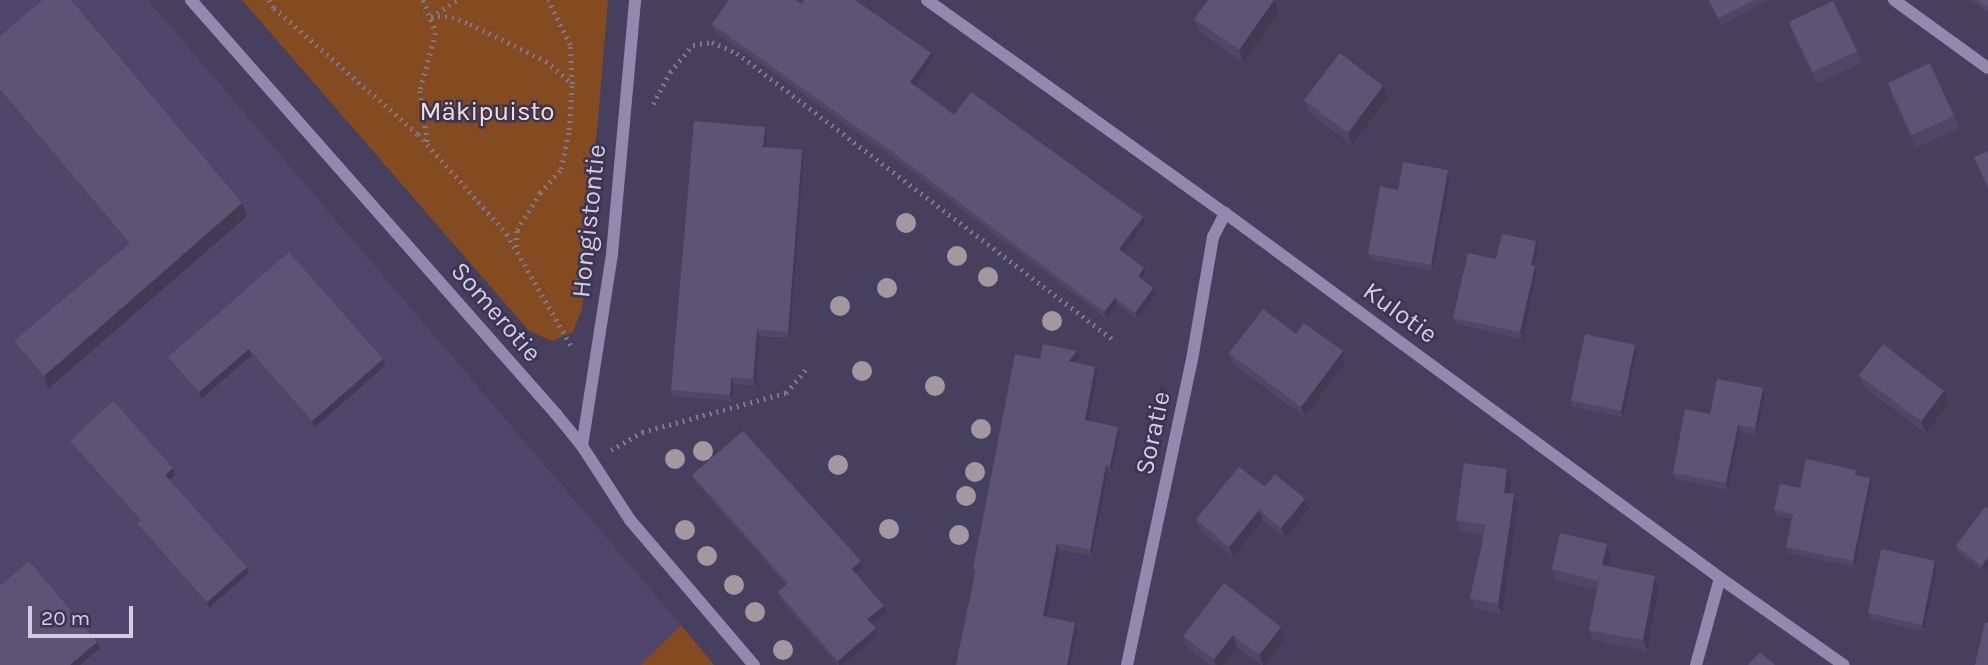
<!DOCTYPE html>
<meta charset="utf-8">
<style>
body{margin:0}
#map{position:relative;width:1988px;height:665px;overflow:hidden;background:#463f5e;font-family:Karla,sans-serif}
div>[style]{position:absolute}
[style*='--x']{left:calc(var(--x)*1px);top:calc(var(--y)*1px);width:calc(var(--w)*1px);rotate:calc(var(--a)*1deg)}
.built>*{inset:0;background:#50466b}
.green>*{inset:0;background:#844b20}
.path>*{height:4.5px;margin-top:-2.25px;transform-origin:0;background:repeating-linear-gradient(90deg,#7d7892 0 2px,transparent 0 7px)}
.minor>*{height:12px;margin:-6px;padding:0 6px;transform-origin:6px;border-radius:6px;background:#918aad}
.trees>*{width:20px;height:20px;margin:-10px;border-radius:50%;background:#a5979e}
.wall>*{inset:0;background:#4f4865}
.shaded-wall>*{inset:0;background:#403b52}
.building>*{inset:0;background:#5c5475}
span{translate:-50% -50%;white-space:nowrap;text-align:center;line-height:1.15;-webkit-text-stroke:5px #3c3453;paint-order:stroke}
.park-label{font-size:26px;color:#f2dfd3}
.street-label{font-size:26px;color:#d2cee2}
.scale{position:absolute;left:28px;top:606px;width:105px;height:32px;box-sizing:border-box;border:4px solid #d2cee2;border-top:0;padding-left:9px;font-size:21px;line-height:24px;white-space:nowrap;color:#d2cee2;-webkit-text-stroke:5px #3c3453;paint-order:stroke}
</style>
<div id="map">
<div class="built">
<i style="clip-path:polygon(0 0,148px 0,681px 625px,640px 665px,0 665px)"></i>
</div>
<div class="green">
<i style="clip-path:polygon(242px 0,608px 0,582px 309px,573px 332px,552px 341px,529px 331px)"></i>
<i style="clip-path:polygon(681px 625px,714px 665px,640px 665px)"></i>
</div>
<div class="path">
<i style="--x:269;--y:0;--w:9;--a:58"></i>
<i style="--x:274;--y:8;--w:191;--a:41.2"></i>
<i style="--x:418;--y:134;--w:134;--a:48.3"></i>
<i style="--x:507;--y:234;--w:133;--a:60.1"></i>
<i style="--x:423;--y:0;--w:35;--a:68"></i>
<i style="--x:436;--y:33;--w:60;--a:105.4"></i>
<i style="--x:420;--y:91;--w:54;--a:81.4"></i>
<i style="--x:431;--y:17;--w:21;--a:0"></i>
<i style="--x:452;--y:17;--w:19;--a:21"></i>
<i style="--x:470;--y:24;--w:85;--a:26"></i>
<i style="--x:546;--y:61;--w:35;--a:41"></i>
<i style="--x:431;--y:17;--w:31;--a:-33"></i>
<i style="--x:653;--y:104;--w:36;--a:-62"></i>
<i style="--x:670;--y:72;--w:35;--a:-50"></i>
<i style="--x:693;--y:45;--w:19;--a:-9"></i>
<i style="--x:712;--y:42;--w:27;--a:24"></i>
<i style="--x:737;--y:53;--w:474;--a:37.3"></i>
<i style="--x:516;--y:247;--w:17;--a:-87"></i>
<i style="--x:517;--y:230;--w:44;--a:-58.1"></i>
<i style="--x:540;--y:193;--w:32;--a:-49"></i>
<i style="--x:561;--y:169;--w:40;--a:-78"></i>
<i style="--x:569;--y:130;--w:46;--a:-86.3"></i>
<i style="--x:572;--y:84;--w:39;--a:-93"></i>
<i style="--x:570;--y:45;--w:50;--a:-116.1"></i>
<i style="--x:611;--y:450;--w:36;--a:-30"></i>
<i style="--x:642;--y:432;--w:149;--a:-15.2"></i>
<i style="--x:786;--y:393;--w:34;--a:-50"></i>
</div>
<div class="minor">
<i style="--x:191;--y:0;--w:552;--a:48.6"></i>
<i style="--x:556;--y:414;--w:41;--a:50.9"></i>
<i style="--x:582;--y:446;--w:88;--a:57"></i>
<i style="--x:630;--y:520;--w:191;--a:49.5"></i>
<i style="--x:927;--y:0;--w:366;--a:35.6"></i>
<i style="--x:1225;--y:213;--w:615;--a:36.4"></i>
<i style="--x:1720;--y:578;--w:151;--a:35.1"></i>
<i style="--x:1894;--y:0;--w:116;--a:35.9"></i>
<i style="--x:582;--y:446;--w:194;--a:-81.1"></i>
<i style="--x:612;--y:254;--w:255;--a:-84.8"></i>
<i style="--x:1127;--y:665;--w:318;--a:-78"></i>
<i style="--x:1193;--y:354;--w:119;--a:-80.3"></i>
<i style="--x:1213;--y:237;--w:27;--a:-63"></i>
<i style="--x:1696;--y:665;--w:90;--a:-74.6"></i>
</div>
<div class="trees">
<i style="left:906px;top:223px"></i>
<i style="left:957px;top:256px"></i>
<i style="left:988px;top:277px"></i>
<i style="left:887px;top:288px"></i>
<i style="left:840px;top:306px"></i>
<i style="left:1052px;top:321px"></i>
<i style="left:862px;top:371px"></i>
<i style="left:935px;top:386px"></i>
<i style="left:981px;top:429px"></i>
<i style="left:703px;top:451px"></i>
<i style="left:675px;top:459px"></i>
<i style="left:838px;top:465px"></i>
<i style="left:975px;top:472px"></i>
<i style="left:966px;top:496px"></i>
<i style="left:889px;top:529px"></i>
<i style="left:685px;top:530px"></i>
<i style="left:959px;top:535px"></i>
<i style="left:707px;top:556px"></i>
<i style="left:734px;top:585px"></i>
<i style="left:755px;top:612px"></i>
<i style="left:783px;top:650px"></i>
</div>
<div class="wall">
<i style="clip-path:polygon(1708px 0,1769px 0,1721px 25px)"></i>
<i style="clip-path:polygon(1970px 0,1988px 0,1988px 13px)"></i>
<i style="clip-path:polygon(801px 4px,933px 59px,915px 86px,954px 115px,1143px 217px,1145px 223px,1123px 252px,1144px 268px,1146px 274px,1142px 279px,1156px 294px,1137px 319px,1117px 304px,1107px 319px,900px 163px,714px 31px,712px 24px)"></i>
<i style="clip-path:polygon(1279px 13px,1243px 63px,1199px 31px,1194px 19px)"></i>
<i style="clip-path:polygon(1789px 22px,1857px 51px,1861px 63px,1817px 84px,1793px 34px)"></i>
<i style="clip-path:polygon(0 36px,242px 203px,247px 216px,48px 389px,19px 353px,14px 341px,127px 246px,0 96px)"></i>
<i style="clip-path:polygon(1888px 83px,1954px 116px,1959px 128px,1916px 148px,1892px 96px)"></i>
<i style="clip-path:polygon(1388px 98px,1352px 145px,1309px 112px,1304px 100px)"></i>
<i style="clip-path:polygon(765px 127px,767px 133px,766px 147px,802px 150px,804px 156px,790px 338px,759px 336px,756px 386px,734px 384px,732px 401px,673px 396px,671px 390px)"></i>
<i style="clip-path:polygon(1988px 151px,1988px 190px,1974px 157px)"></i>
<i style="clip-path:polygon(1448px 170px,1450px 176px,1433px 271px,1371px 260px,1368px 254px)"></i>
<i style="clip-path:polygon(1536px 241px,1538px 248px,1534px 266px,1537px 272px,1523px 339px,1456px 324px,1453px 318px,1496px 259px)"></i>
<i style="clip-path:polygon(289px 252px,385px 366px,314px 428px,251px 356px,201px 399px,171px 363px,168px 357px)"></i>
<i style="clip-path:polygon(1296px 334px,1343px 351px,1346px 361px,1305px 417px,1233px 364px,1229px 353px)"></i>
<i style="clip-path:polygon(1635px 345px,1637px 351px,1623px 417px,1573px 407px,1571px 400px)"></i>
<i style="clip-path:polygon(1079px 357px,1075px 363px,1098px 373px,1088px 421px,1118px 427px,1120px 433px,1112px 472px,1108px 472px,1092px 556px,1059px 550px,1047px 617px,1075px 623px,1078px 629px,1070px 665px,956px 665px,975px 573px,973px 569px,1040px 359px)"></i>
<i style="clip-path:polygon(1859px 375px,1949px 403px,1926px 433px,1864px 387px)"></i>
<i style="clip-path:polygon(1763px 388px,1765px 395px,1757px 435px,1740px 431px,1728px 490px,1675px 479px,1673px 473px,1710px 414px)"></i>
<i style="clip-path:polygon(70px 441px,173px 468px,175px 475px,170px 480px,247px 567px,249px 573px,209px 608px,140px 529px,137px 523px,139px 521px,72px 447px)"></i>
<i style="clip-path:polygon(1507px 469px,1511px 480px,1509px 493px,1514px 494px,1518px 505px,1502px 615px,1474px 608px,1470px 598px,1484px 535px,1460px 531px,1456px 520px)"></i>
<i style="clip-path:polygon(692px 475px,863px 567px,856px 574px,887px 612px,872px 624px,878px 635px,843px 665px,838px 665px,780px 599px,778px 592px,786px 585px,695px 481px)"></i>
<i style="clip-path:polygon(1858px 476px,1870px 478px,1872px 484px,1855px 567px,1788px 553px,1786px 547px,1792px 519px,1777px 516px,1774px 510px,1800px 488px)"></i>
<i style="clip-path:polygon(1265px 487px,1309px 509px,1285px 538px,1263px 520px,1233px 557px,1200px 530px,1196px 519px)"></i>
<i style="clip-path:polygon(1988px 509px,1988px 567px,1984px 572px,1958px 553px,1956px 546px)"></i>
<i style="clip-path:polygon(1607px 544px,1611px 555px,1608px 566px,1655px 576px,1659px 586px,1647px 651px,1593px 640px,1589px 630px,1597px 590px,1555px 580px,1552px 569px)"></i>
<i style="clip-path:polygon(1935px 561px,1938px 567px,1924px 631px,1870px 619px,1868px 613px)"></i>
<i style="clip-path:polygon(1281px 627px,1285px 640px,1265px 665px,1261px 665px,1237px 647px,1223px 665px,1209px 665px,1187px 648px,1183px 636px)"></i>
</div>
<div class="shaded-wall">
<i style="clip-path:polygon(1274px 0,1279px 13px,1243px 63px,1239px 50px)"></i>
<i style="clip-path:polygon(931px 53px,933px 59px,913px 89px,910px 82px)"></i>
<i style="clip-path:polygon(1383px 86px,1388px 98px,1352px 145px,1348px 133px)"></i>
<i style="clip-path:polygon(765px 127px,767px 133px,766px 153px,763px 147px)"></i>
<i style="clip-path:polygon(802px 150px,804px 156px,790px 338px,788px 332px)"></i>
<i style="clip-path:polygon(1448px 170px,1450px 176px,1433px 271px,1431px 265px)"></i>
<i style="clip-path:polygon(242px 203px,247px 216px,48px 389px,44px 376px)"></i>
<i style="clip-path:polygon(1143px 217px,1145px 223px,1121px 255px,1119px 249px)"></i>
<i style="clip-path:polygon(1536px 241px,1538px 248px,1533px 271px,1531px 265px)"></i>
<i style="clip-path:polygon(1535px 266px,1537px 272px,1523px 339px,1520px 332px)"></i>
<i style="clip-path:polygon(1144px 268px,1146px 274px,1140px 282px,1138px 276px)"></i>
<i style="clip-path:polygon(1153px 288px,1156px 294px,1137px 319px,1135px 313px)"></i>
<i style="clip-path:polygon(1115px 298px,1117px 304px,1107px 319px,1104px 312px)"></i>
<i style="clip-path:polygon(757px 329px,759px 336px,756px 386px,753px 379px)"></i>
<i style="clip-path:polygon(1635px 345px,1637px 351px,1623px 417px,1621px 411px)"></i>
<i style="clip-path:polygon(249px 349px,251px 356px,201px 399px,199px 392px)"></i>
<i style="clip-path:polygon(1077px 351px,1079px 357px,1071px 368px,1069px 361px)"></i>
<i style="clip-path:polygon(1343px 351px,1346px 361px,1305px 417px,1301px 407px)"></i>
<i style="clip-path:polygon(383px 359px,385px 366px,314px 428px,312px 421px)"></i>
<i style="clip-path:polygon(1095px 367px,1098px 373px,1087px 427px,1085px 420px)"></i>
<i style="clip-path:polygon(731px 377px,734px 384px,732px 401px,730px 395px)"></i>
<i style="clip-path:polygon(1763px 388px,1765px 395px,1757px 435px,1755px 428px)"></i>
<i style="clip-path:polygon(1944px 391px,1949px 403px,1926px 433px,1921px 421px)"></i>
<i style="clip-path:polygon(1738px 425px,1740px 431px,1728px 490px,1726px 483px)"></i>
<i style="clip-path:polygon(1118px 427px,1120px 433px,1112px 472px,1110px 466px)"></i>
<i style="clip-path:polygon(1106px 465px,1108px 472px,1092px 556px,1090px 550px)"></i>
<i style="clip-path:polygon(173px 468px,175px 475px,168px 481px,165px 475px)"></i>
<i style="clip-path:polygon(1507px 469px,1511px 480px,1508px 503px,1504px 493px)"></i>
<i style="clip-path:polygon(1870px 478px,1872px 484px,1855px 567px,1853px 561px)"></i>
<i style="clip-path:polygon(1514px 494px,1518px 505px,1502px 615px,1498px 604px)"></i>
<i style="clip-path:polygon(1305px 499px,1309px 509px,1285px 538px,1281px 528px)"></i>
<i style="clip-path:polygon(1259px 510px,1263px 520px,1233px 557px,1229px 547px)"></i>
<i style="clip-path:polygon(1057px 543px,1059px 550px,1046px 622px,1043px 616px)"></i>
<i style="clip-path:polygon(1607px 544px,1611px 555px,1606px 576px,1602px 565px)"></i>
<i style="clip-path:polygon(1988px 557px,1988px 567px,1984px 572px,1982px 566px)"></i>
<i style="clip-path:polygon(861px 561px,863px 567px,854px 575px,852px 569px)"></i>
<i style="clip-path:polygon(1935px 561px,1938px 567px,1924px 631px,1922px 625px)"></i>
<i style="clip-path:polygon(247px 567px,249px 573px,209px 608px,207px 602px)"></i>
<i style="clip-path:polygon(1655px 576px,1659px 586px,1647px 651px,1643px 640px)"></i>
<i style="clip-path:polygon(884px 606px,887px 612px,870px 626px,867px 619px)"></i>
<i style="clip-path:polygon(1075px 623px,1078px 629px,1070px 665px,1067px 665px)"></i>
<i style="clip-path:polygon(1281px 627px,1285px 640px,1265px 665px,1263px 665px,1259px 655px)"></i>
<i style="clip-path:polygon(876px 628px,878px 635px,843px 665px,839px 665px,838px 661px)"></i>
<i style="clip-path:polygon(1233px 635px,1237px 647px,1223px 665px,1216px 665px,1214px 659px)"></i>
<i style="clip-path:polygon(97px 642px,100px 648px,80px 665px,70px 665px)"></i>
</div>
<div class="building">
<i style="clip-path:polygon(43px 0,71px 0,242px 203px,44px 376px,14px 341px,130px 243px,0 89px,0 36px)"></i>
<i style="clip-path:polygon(729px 0,796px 0,801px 4px,804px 0,855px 0,931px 53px,910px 82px,954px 115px,971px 92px,1143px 217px,1119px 249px,1144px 268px,1138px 276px,1153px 288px,1135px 313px,1115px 298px,1104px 312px,898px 156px,712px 24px)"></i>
<i style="clip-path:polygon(1208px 0,1274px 0,1239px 50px,1194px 19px)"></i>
<i style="clip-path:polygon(1709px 0,1754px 0,1718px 18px)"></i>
<i style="clip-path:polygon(1977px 0,1988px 0,1988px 8px)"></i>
<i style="clip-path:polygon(1833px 1px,1857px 51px,1813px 72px,1789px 22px)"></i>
<i style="clip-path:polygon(1340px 53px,1383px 86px,1348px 133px,1304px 100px)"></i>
<i style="clip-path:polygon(1930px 63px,1954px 116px,1912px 135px,1888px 83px)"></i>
<i style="clip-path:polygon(694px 121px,765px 127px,763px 147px,802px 150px,788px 332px,757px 329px,753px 379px,731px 377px,730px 395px,671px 390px)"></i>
<i style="clip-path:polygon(1988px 151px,1988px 187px,1974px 157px)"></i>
<i style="clip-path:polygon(1403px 162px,1448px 170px,1431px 265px,1368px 254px,1380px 186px,1398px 190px)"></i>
<i style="clip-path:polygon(1502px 234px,1536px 241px,1531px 265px,1535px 266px,1520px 332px,1453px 318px,1468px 253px,1496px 259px)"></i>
<i style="clip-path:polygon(289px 252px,383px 359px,312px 421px,249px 349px,199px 392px,168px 357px)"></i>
<i style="clip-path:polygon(1263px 309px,1296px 334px,1304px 323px,1343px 351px,1301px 407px,1229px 353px)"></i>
<i style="clip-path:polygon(1585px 334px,1635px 345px,1621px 411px,1571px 400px)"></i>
<i style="clip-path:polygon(1043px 344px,1077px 351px,1069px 361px,1095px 367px,1085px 420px,1118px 427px,1110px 466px,1106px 465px,1090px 550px,1057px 543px,1043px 616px,1075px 623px,1067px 665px,956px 665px,976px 569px,973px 569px,1015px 354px,1040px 359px)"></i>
<i style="clip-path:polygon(1883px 344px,1944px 391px,1921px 421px,1859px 375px)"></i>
<i style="clip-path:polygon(1717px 379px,1763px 388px,1755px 428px,1738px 425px,1726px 483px,1673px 473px,1685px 409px,1710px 414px)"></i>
<i style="clip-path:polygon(113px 401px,173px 468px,165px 475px,247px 567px,207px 602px,137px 523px,141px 520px,70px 441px)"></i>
<i style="clip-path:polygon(743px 431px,861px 561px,852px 569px,884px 606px,867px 619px,876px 628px,838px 661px,778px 592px,788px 583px,692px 475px)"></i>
<i style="clip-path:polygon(1806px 459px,1856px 470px,1855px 475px,1870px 478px,1853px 561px,1786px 547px,1793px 514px,1774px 510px,1780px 484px,1800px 488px)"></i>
<i style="clip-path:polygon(1464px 463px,1507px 469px,1504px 493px,1514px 494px,1498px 604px,1470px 598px,1486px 525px,1456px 520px)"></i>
<i style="clip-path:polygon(1239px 467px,1265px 487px,1275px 474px,1305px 499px,1281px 528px,1259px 510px,1229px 547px,1196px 519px)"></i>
<i style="clip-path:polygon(1985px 507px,1988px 509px,1988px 557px,1982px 566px,1956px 546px)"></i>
<i style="clip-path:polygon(1560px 533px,1607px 544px,1602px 565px,1655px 576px,1643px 640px,1589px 630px,1601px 569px,1598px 581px,1552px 569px)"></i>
<i style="clip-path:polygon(1881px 549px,1935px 561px,1922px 625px,1868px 613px)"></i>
<i style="clip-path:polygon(29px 561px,97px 642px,70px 665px,0 665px,0 586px)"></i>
<i style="clip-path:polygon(1224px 583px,1281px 627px,1259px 655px,1233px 635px,1214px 659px,1183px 636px)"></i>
<i style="clip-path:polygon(1985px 622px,1988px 623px,1988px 665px,1975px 665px)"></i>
<i style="clip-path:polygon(1760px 652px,1775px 665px,1748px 665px)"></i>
</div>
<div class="park-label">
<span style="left:487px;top:112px">Mäkipuisto</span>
</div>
<div class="street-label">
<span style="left:589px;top:221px;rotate:-84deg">Hongistontie</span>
<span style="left:496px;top:312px;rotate:49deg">Somerotie</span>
<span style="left:1400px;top:313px;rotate:36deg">Kulotie</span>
<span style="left:1153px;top:433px;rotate:-78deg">Soratie</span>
</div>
<div class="scale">20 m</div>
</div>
